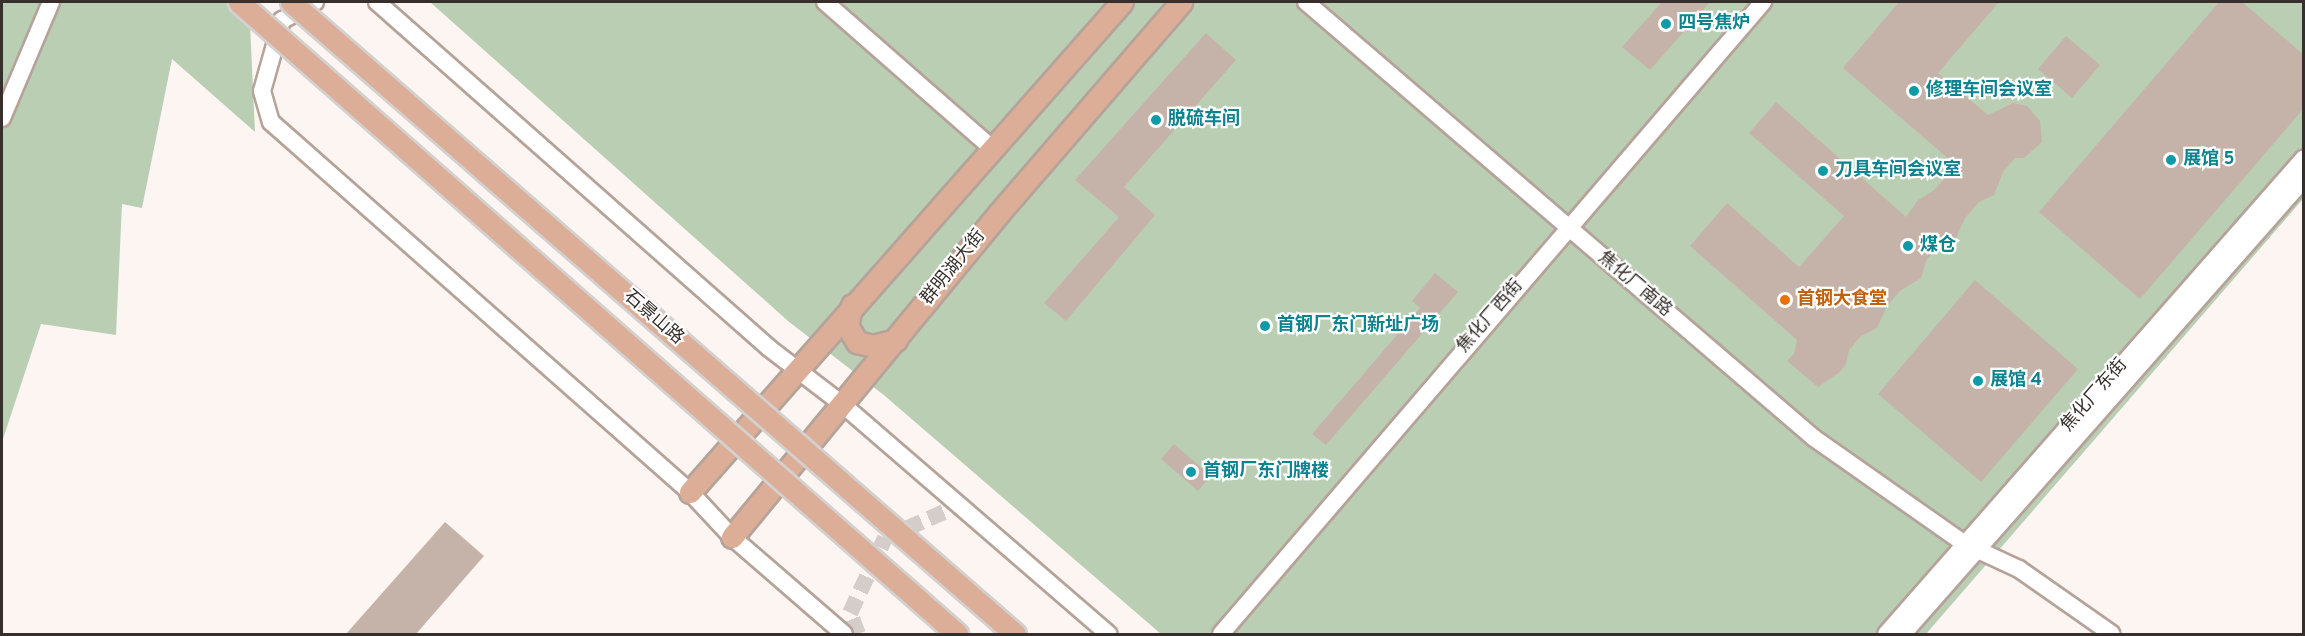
<!DOCTYPE html>
<meta charset="utf-8">
<style>
body{margin:0}
#map{position:relative;width:2305px;height:636px;overflow:hidden;background:#fdf5f1;font-family:Overpass,"Noto Sans SC",sans-serif}
div>[style]{position:absolute}
[style*='--x']{left:calc(var(--x)*1px);top:calc(var(--y)*1px);width:calc(var(--w)*1px);rotate:calc(var(--a)*1deg)}
.green>*{inset:0;background:#baceb4}
.building>*{inset:0;background:#c5b3a9}
.minor-tunnel>*{height:16px;margin-top:-8px;transform-origin:0;background:repeating-linear-gradient(90deg,#d5cdc9 0 16px,transparent 0 24px)}
.roads{filter:drop-shadow(2px 0 #b5a39a) drop-shadow(-2px 0 #b5a39a) drop-shadow(0 2px #b5a39a) drop-shadow(0 -2px #b5a39a)}
.minor>*{height:16px;margin:-8px;padding:0 8px;transform-origin:8px;border-radius:8px;background:#fff}
.major>*{height:21px;margin:-10.5px;padding:0 10.5px;transform-origin:10.5px;border-radius:10.5px;background:#ddae97}
.bridges{filter:drop-shadow(2px 0 #d3d1d0) drop-shadow(-2px 0 #d3d1d0) drop-shadow(0 2px #d3d1d0) drop-shadow(0 -2px #d3d1d0)}
.major-bridge>*{height:21px;margin:-10.5px;padding:0 10.5px;transform-origin:10.5px;border-radius:10.5px;background:#ddae97}
.dots>*{width:16px;height:16px;translate:-50% -50%;box-sizing:border-box;border:3px solid #fff;border-radius:50%}
span{translate:-50% -50%;white-space:nowrap;text-align:center;line-height:1.15;-webkit-text-stroke:4.5px #fff;paint-order:stroke}
.culture-label{font-size:18px;color:#0d838f;font-weight:700}
.left{translate:0 -50%;text-align:left}
.street-label{font-size:18px;color:#362f2b}
.food-label{font-size:18px;color:#c56008;font-weight:700}
.frame{position:absolute;inset:0;border:3px solid #362f2b;pointer-events:none}
</style>
<div id="map">
<div class="green">
<i style="clip-path:polygon(2px 2px,249px 2px,255px 132px,172px 59px,142px 208px,122px 204px,116px 335px,41px 324px,2px 442px)"></i>
<i style="clip-path:polygon(430px 2px,2303px 2px,2303px 199px,1926px 634px,1161px 634px,885px 396px,788px 321px)"></i>
</div>
<div class="building">
<i style="clip-path:polygon(1662px 2px,1710px 2px,1650px 70px,1622px 47px)"></i>
<i style="clip-path:polygon(1899px 2px,1999px 2px,1938px 73px,1988px 115px,2013px 103px,2027px 106px,2040px 121px,2042px 142px,2024px 158px,2015px 158px,2003px 172px,1994px 195px,1979px 202px,1965px 218px,1954px 242px,1939px 244px,1926px 261px,1921px 278px,1900px 291px,1887px 306px,1877px 328px,1861px 336px,1849px 350px,1846px 364px,1840px 372px,1818px 387px,1787px 361px,1794px 354px,1797px 340px,1690px 246px,1727px 203px,1799px 267px,1844px 216px,1749px 133px,1776px 102px,1906px 217px,1918px 200px,1933px 191px,1948px 175px,1950px 160px,1843px 68px)"></i>
<i style="clip-path:polygon(2219px 2px,2242px 2px,2304px 55px,2304px 108px,2140px 299px,2039px 212px)"></i>
<i style="clip-path:polygon(1206px 33px,1236px 60px,1124px 187px,1155px 215px,1066px 321px,1044px 303px,1119px 217px,1075px 180px)"></i>
<i style="clip-path:polygon(2066px 36px,2100px 65px,2072px 98px,2038px 69px)"></i>
<i style="clip-path:polygon(1435px 273px,1458px 292px,1326px 445px,1312px 434px,1420px 308px,1412px 301px)"></i>
<i style="clip-path:polygon(1975px 280px,2078px 369px,1981px 482px,1878px 394px)"></i>
<i style="clip-path:polygon(1174px 444px,1211px 476px,1198px 491px,1161px 459px)"></i>
<i style="clip-path:polygon(445px 522px,484px 556px,416px 634px,346px 634px)"></i>
</div>
<div class="minor-tunnel">
<i style="--x:858;--y:634;--w:22;--a:-111"></i>
<i style="--x:850;--y:613;--w:83;--a:-65"></i>
<i style="--x:885;--y:538;--w:82;--a:-23.7"></i>
</div>
<div class="roads">
<div class="minor">
<i style="--x:315;--y:2;--w:38;--a:151"></i>
<i style="--x:282;--y:20;--w:74;--a:105.7"></i>
<i style="--x:262;--y:91;--w:32;--a:74"></i>
<i style="--x:271;--y:122;--w:559;--a:41.45"></i>
<i style="--x:690;--y:492;--w:62;--a:47"></i>
<i style="--x:732;--y:537;--w:148;--a:40.9"></i>
<i style="--x:377;--y:2;--w:523;--a:41.43"></i>
<i style="--x:769;--y:348;--w:92;--a:37.5"></i>
<i style="--x:842;--y:404;--w:352;--a:40.8"></i>
<i style="--x:825;--y:2;--w:223;--a:41.2"></i>
<i style="--x:1306;--y:2;--w:669;--a:40.64"></i>
<i style="--x:1814;--y:438;--w:184;--a:35.1"></i>
<i style="--x:1965;--y:544;--w:60;--a:24.8"></i>
<i style="--x:2019;--y:569;--w:113;--a:35"></i>
<i style="--x:2;--y:118;--w:126;--a:-67.1"></i>
<i style="--x:1221;--y:634;--w:833;--a:-49.38"></i>
<i style="--x:1886;--y:634;--w:633;--a:-48.71"></i>
<i style="--x:1903;--y:634;--w:606;--a:-48.61"></i>
</div>
<div class="major">
<i style="--x:852;--y:305;--w:21;--a:104"></i>
<i style="--x:847;--y:325;--w:20;--a:60"></i>
<i style="--x:857;--y:342;--w:16;--a:14"></i>
<i style="--x:873;--y:346;--w:24;--a:-15"></i>
<i style="--x:690;--y:492;--w:653;--a:-48.6"></i>
<i style="--x:732;--y:537;--w:420;--a:-50.5"></i>
<i style="--x:999;--y:213;--w:279;--a:-49.2"></i>
</div>
</div>
<div class="bridges">
<div class="major-bridge">
<i style="--x:239;--y:2;--w:957;--a:41.35"></i>
<i style="--x:291;--y:2;--w:961;--a:41.12"></i>
</div>
</div>
<div class="dots">
<i style="left:1666px;top:24px;background:#0f9aa8"></i>
<i style="left:1914px;top:91px;background:#0f9aa8"></i>
<i style="left:1156px;top:120px;background:#0f9aa8"></i>
<i style="left:2171px;top:160px;background:#0f9aa8"></i>
<i style="left:1823px;top:171px;background:#0f9aa8"></i>
<i style="left:1908px;top:246px;background:#0f9aa8"></i>
<i style="left:1785px;top:300px;background:#e8710a"></i>
<i style="left:1265px;top:326px;background:#0f9aa8"></i>
<i style="left:1978px;top:381px;background:#0f9aa8"></i>
<i style="left:1191px;top:472px;background:#0f9aa8"></i>
</div>
<div class="culture-label">
<span class="left" style="left:1678px;top:24px">四号焦炉</span>
<span class="left" style="left:1926px;top:91px">修理车间会议室</span>
<span class="left" style="left:1168px;top:120px">脱硫车间</span>
<span class="left" style="left:2183px;top:160px">展馆 5</span>
<span class="left" style="left:1835px;top:171px">刀具车间会议室</span>
<span class="left" style="left:1920px;top:246px">煤仓</span>
<span class="left" style="left:1277px;top:326px">首钢厂东门新址广场</span>
<span class="left" style="left:1990px;top:381px">展馆 4</span>
<span class="left" style="left:1203px;top:472px">首钢厂东门牌楼</span>
</div>
<div class="street-label">
<span style="left:954px;top:268px;rotate:-51deg">群明湖大街</span>
<span style="left:1634px;top:285px;rotate:40deg">焦化厂南路</span>
<span style="left:1491px;top:317px;rotate:-49deg">焦化厂西街</span>
<span style="left:653px;top:318px;rotate:41deg">石景山路</span>
<span style="left:2095px;top:396px;rotate:-49deg">焦化厂东街</span>
</div>
<div class="food-label">
<span class="left" style="left:1797px;top:300px">首钢大食堂</span>
</div>
<div class="frame"></div>
</div>
